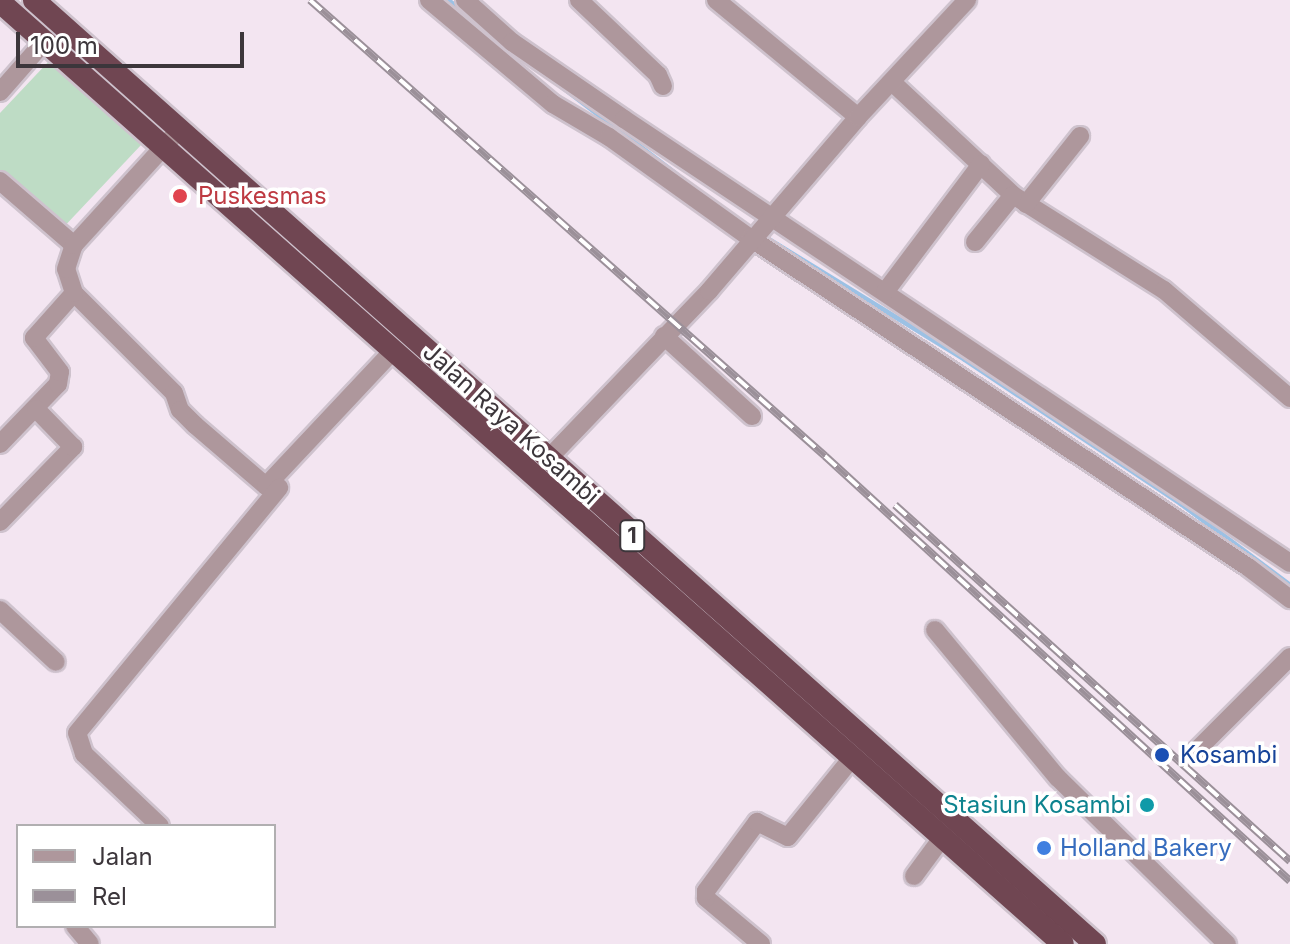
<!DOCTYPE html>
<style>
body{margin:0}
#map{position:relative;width:1290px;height:944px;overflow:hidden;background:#f3e5f1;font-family:Inter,sans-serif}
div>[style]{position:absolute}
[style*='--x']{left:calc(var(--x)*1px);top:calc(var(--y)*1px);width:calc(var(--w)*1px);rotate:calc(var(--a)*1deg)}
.green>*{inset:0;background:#bedcc5}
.stream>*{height:5px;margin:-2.5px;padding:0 2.5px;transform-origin:2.5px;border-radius:2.5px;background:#9cc1e4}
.roads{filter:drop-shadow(2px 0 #cec2cd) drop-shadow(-2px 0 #cec2cd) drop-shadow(0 2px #cec2cd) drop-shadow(0 -2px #cec2cd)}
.minor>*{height:18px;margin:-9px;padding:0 9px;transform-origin:9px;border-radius:9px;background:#ae979c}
.trunk>*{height:22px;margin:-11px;padding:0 11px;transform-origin:11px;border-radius:11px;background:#704652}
.rail>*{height:8px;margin-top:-4px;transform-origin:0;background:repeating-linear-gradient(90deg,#fff 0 15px,#9b9099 0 30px);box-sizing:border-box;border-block:2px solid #9b9099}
.dots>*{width:22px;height:22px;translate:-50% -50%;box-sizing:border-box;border:4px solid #fff;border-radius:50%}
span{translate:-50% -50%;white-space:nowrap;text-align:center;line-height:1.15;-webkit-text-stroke:7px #fff;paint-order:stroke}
.shield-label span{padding:2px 6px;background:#fff;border:2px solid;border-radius:6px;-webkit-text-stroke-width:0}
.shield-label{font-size:22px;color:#3c363b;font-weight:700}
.health-label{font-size:24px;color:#be3a42}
.left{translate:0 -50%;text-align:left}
.street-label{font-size:24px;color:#3c363b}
.transit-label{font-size:24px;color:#164399}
.culture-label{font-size:24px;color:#0d838f}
.right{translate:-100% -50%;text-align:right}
.shop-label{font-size:24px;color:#366cbe}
.legend{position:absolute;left:16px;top:824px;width:260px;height:104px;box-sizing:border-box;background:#fff;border:2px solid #b1afb1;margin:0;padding:10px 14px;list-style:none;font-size:24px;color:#3c363b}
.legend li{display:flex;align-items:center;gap:16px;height:40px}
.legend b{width:40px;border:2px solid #b1afb1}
.scale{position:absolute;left:16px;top:32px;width:228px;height:36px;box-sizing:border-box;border:4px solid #3c363b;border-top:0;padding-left:10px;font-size:24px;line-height:28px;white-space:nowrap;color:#3c363b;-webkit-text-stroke:6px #fff;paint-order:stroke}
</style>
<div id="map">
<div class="green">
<i style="clip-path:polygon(51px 59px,142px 144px,60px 231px,0 175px,0 113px)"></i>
</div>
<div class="stream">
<i style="--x:448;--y:0;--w:287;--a:37.3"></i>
<i style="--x:762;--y:235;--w:237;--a:31.5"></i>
<i style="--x:964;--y:359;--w:260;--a:33.7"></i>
<i style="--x:1180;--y:503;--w:137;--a:36.7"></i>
</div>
<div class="roads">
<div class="minor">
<i style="--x:429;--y:0;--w:162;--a:40"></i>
<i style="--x:553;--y:104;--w:65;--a:30.5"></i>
<i style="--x:609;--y:137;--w:173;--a:35.6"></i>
<i style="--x:750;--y:238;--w:597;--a:33.45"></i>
<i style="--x:1248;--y:567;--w:53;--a:37.3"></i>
<i style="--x:465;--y:0;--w:63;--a:41.8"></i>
<i style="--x:512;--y:42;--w:136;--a:34.5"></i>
<i style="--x:624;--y:119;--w:800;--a:33.69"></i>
<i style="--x:579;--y:0;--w:109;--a:43.5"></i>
<i style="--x:658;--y:75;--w:12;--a:66"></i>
<i style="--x:716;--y:0;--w:184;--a:39.5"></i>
<i style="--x:893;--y:83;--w:164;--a:43"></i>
<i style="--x:1013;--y:195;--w:178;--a:32.2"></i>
<i style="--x:1164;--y:290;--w:166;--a:40.6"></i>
<i style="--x:0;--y:92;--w:67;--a:-48.7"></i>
<i style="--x:0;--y:181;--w:98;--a:40.9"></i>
<i style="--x:1026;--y:204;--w:87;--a:-51.5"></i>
<i style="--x:975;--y:242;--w:60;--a:-51"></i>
<i style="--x:885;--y:292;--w:160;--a:-53.1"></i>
<i style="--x:74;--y:293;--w:141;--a:45"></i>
<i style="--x:174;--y:393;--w:18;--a:71"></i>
<i style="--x:180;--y:410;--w:21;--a:45"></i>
<i style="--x:195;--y:425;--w:94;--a:40.7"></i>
<i style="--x:266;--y:486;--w:184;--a:-46.8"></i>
<i style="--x:664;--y:336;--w:119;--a:42.3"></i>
<i style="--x:0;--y:444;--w:83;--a:-46"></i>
<i style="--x:58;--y:384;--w:12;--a:-81"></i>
<i style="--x:60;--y:372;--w:43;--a:-127.4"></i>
<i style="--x:34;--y:338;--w:60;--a:-48.4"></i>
<i style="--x:74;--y:293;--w:25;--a:-108"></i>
<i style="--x:66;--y:269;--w:25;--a:-72"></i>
<i style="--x:74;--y:245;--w:154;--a:-47.6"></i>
<i style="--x:547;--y:460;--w:234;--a:-46.2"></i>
<i style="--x:709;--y:291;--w:229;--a:-49.4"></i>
<i style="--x:858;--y:117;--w:160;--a:-47"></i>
<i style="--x:0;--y:522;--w:105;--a:-45.8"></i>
<i style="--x:73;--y:447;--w:53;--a:-134.2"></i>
<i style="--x:0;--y:610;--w:76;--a:42.9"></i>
<i style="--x:935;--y:630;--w:192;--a:50.3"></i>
<i style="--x:1058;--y:778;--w:237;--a:44.5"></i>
<i style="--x:1196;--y:751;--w:133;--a:-45"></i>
<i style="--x:160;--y:826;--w:105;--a:-136.5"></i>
<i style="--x:84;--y:754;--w:22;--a:-108"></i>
<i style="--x:77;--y:733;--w:318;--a:-50.5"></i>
<i style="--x:914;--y:876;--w:47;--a:-53.6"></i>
<i style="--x:75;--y:926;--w:23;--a:50"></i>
<i style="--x:761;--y:944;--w:72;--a:-140.1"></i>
<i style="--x:706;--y:898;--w:7;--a:-90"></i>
<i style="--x:706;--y:891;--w:86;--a:-53.5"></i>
<i style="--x:757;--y:822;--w:34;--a:26"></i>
<i style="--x:788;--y:837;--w:102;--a:-51"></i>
</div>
<div class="trunk">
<i style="--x:34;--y:0;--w:1420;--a:41.66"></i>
<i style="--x:0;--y:2;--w:1420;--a:41.55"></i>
</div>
</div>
<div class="rail">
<i style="--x:310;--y:0;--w:688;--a:41.52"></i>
<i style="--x:825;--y:456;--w:630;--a:42.43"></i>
<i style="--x:895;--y:505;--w:532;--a:42.03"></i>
</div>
<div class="dots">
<i style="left:180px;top:196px;background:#e0444e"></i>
<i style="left:1162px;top:755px;background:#1a4fb4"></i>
<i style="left:1147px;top:805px;background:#0f9aa8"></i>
<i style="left:1044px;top:848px;background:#3f7fe0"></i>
</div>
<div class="shield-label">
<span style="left:632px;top:536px">1</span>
</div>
<div class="health-label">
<span class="left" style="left:198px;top:196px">Puskesmas</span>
</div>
<div class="street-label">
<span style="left:511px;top:424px;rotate:42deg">Jalan Raya Kosambi</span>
</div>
<div class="transit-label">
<span class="left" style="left:1180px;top:755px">Kosambi</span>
</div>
<div class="culture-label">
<span class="right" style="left:1131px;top:805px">Stasiun Kosambi</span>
</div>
<div class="shop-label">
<span class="left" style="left:1060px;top:848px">Holland Bakery</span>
</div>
<ul class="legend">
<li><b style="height:10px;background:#ae979c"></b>Jalan</li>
<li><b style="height:10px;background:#9b9099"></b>Rel</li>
</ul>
<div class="scale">100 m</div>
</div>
